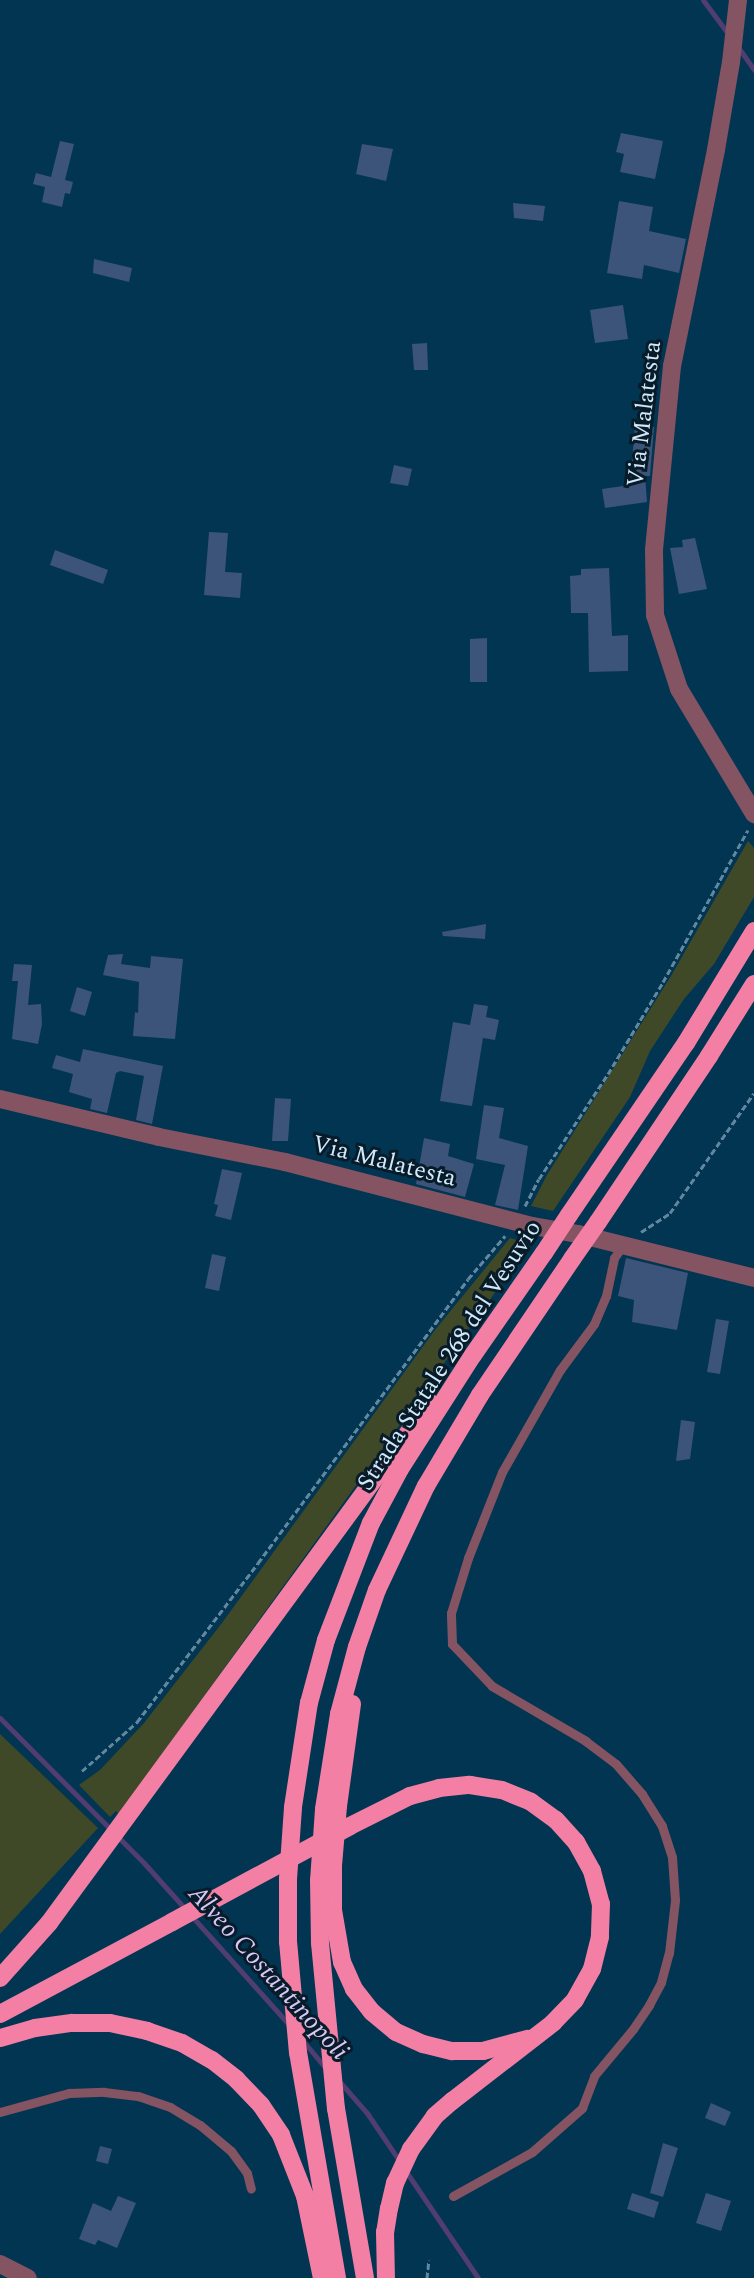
<!DOCTYPE html>
<style>
body{margin:0}
#map{position:relative;width:754px;height:2278px;overflow:hidden;background:#023552;font-family:Spectral,serif}
div>[style]{position:absolute}
[style*='--x']{left:calc(var(--x)*1px);top:calc(var(--y)*1px);width:calc(var(--w)*1px);rotate:calc(var(--a)*1deg)}
.green>*{inset:0;background:#404927}
.stream>*{height:5px;margin:-2.5px;padding:0 2.5px;transform-origin:2.5px;border-radius:2.5px;background:#513d6f}
.building>*{inset:0;background:#3c537a}
.path>*{height:3px;margin-top:-1.5px;transform-origin:0;background:repeating-linear-gradient(90deg,#6188a0 0 6px,transparent 0 9px)}
.lane>*{height:9px;margin:-4.5px;padding:0 4.5px;transform-origin:4.5px;border-radius:4.5px;background:#845462}
.street>*{height:18px;margin:-9px;padding:0 9px;transform-origin:9px;border-radius:9px;background:#845462}
.highway>*{height:18px;margin:-9px;padding:0 9px;transform-origin:9px;border-radius:9px;background:#f37fa4}
.highway-bridge>*{height:18px;margin:-9px;padding:0 9px;transform-origin:9px;border-radius:9px;background:#f37fa4}
span{translate:-50% -50%;white-space:nowrap;text-align:center;line-height:1.15;-webkit-text-stroke:6px #081b28;paint-order:stroke}
.street-label{font-size:24px;color:#d1e9fb}
.water-label{font-size:26px;color:#d9c7f8;font-style:italic}
</style>
<div id="map">
<div class="green">
<i style="clip-path:polygon(748px 841px,754px 848px,754px 897px,714px 964px,684px 999px,650px 1051px,630px 1097px,553px 1211px,531px 1206px,547px 1175px,671px 976px)"></i>
<i style="clip-path:polygon(510px 1238px,530px 1244px,119px 1814px,116px 1811px,110px 1817px,79px 1785px,100px 1770px,144px 1723px,222px 1623px,435px 1330px)"></i>
<i style="clip-path:polygon(0 1734px,98px 1828px,0 1934px)"></i>
</div>
<div class="stream">
<i style="--x:703;--y:0;--w:44;--a:53.4"></i>
<i style="--x:738;--y:47;--w:28;--a:55"></i>
<i style="--x:0;--y:1718;--w:204;--a:45.2"></i>
<i style="--x:144;--y:1863;--w:220;--a:48.1"></i>
<i style="--x:303;--y:2041;--w:35;--a:50"></i>
<i style="--x:339;--y:2081;--w:43;--a:48.8"></i>
<i style="--x:367;--y:2113;--w:59;--a:56"></i>
<i style="--x:405;--y:2170;--w:130;--a:55.9"></i>
</div>
<div class="building">
<i style="clip-path:polygon(621px 133px,663px 141px,655px 179px,620px 172px,624px 154px,616px 152px)"></i>
<i style="clip-path:polygon(60px 141px,74px 144px,65px 180px,73px 182px,70px 194px,65px 193px,62px 207px,42px 202px,45px 187px,33px 184px,36px 173px,51px 177px)"></i>
<i style="clip-path:polygon(362px 144px,393px 149px,386px 181px,356px 174px)"></i>
<i style="clip-path:polygon(619px 201px,653px 207px,649px 231px,686px 239px,679px 273px,644px 265px,642px 279px,607px 273px)"></i>
<i style="clip-path:polygon(513px 203px,545px 206px,543px 221px,514px 218px)"></i>
<i style="clip-path:polygon(94px 259px,132px 268px,129px 282px,93px 273px)"></i>
<i style="clip-path:polygon(623px 305px,628px 339px,595px 343px,590px 310px)"></i>
<i style="clip-path:polygon(427px 343px,428px 370px,414px 370px,412px 344px)"></i>
<i style="clip-path:polygon(635px 426px,654px 427px,650px 476px,645px 476px,647px 502px,605px 508px,602px 489px,630px 485px)"></i>
<i style="clip-path:polygon(394px 465px,412px 469px,408px 486px,390px 483px)"></i>
<i style="clip-path:polygon(209px 532px,228px 533px,225px 572px,242px 573px,240px 598px,204px 595px)"></i>
<i style="clip-path:polygon(695px 538px,707px 589px,679px 594px,670px 548px,683px 547px,682px 540px)"></i>
<i style="clip-path:polygon(55px 550px,108px 570px,103px 584px,50px 565px)"></i>
<i style="clip-path:polygon(609px 568px,612px 636px,628px 635px,628px 671px,589px 672px,588px 613px,571px 613px,570px 576px,581px 575px,581px 569px)"></i>
<i style="clip-path:polygon(487px 638px,487px 682px,470px 682px,470px 639px)"></i>
<i style="clip-path:polygon(486px 924px,485px 939px,443px 936px,442px 932px)"></i>
<i style="clip-path:polygon(123px 954px,121px 964px,150px 968px,151px 956px,183px 959px,175px 1039px,133px 1036px,135px 1012px,138px 1013px,139px 982px,103px 975px,108px 955px)"></i>
<i style="clip-path:polygon(14px 964px,32px 965px,28px 1005px,41px 1004px,42px 1024px,38px 1044px,12px 1039px,18px 981px,12px 981px)"></i>
<i style="clip-path:polygon(77px 987px,92px 992px,85px 1016px,70px 1011px)"></i>
<i style="clip-path:polygon(474px 1004px,488px 1006px,486px 1017px,499px 1020px,495px 1040px,483px 1038px,472px 1106px,440px 1101px,453px 1022px,470px 1025px)"></i>
<i style="clip-path:polygon(83px 1049px,163px 1066px,152px 1124px,136px 1120px,144px 1076px,120px 1071px,116px 1073px,107px 1113px,90px 1109px,92px 1099px,69px 1092px,73px 1074px,52px 1068px,56px 1055px,80px 1062px)"></i>
<i style="clip-path:polygon(275px 1098px,291px 1099px,288px 1141px,272px 1141px)"></i>
<i style="clip-path:polygon(484px 1105px,504px 1108px,499px 1138px,528px 1146px,518px 1210px,495px 1205px,505px 1165px,476px 1159px)"></i>
<i style="clip-path:polygon(424px 1138px,450px 1144px,448px 1156px,474px 1164px,465px 1197px,416px 1184px)"></i>
<i style="clip-path:polygon(222px 1169px,242px 1173px,231px 1220px,215px 1216px,218px 1205px,214px 1204px)"></i>
<i style="clip-path:polygon(212px 1254px,226px 1257px,219px 1291px,205px 1288px)"></i>
<i style="clip-path:polygon(626px 1258px,688px 1273px,677px 1330px,632px 1322px,634px 1300px,618px 1296px)"></i>
<i style="clip-path:polygon(716px 1319px,729px 1321px,720px 1374px,707px 1372px)"></i>
<i style="clip-path:polygon(681px 1420px,695px 1422px,690px 1459px,676px 1461px)"></i>
<i style="clip-path:polygon(711px 2103px,731px 2112px,725px 2126px,705px 2118px)"></i>
<i style="clip-path:polygon(663px 2143px,678px 2148px,663px 2197px,650px 2193px)"></i>
<i style="clip-path:polygon(100px 2146px,112px 2149px,108px 2164px,96px 2161px)"></i>
<i style="clip-path:polygon(632px 2193px,659px 2202px,654px 2218px,627px 2209px)"></i>
<i style="clip-path:polygon(706px 2193px,731px 2201px,721px 2231px,696px 2223px)"></i>
<i style="clip-path:polygon(118px 2196px,136px 2203px,117px 2248px,98px 2240px,95px 2245px,79px 2239px,93px 2203px,111px 2211px)"></i>
</div>
<div class="path">
<i style="--x:525;--y:1206;--w:30;--a:-63"></i>
<i style="--x:539;--y:1179;--w:126;--a:-56.7"></i>
<i style="--x:608;--y:1074;--w:107;--a:-59.1"></i>
<i style="--x:663;--y:982;--w:174;--a:-60.8"></i>
<i style="--x:641;--y:1232;--w:35;--a:-33"></i>
<i style="--x:670;--y:1213;--w:146;--a:-55"></i>
<i style="--x:82;--y:1771;--w:74;--a:-41.7"></i>
<i style="--x:137;--y:1722;--w:200;--a:-52.7"></i>
<i style="--x:258;--y:1563;--w:353;--a:-53.5"></i>
<i style="--x:468;--y:1279;--w:57;--a:-49.3"></i>
<i style="--x:427;--y:2278;--w:18;--a:-84"></i>
</div>
<div class="lane">
<i style="--x:0;--y:2112;--w:72;--a:-15.4"></i>
<i style="--x:69;--y:2093;--w:35;--a:-2"></i>
<i style="--x:104;--y:2092;--w:34;--a:7"></i>
<i style="--x:138;--y:2096;--w:34;--a:19"></i>
<i style="--x:170;--y:2107;--w:35;--a:31"></i>
<i style="--x:200;--y:2125;--w:40;--a:40"></i>
<i style="--x:231;--y:2151;--w:27;--a:54"></i>
<i style="--x:247;--y:2173;--w:16;--a:76"></i>
<i style="--x:453;--y:2196;--w:90;--a:-29.1"></i>
<i style="--x:532;--y:2152;--w:67;--a:-41.3"></i>
<i style="--x:582;--y:2108;--w:34;--a:-69"></i>
<i style="--x:594;--y:2076;--w:61;--a:-50.3"></i>
<i style="--x:633;--y:2029;--w:29;--a:-56"></i>
<i style="--x:649;--y:2005;--w:26;--a:-62"></i>
<i style="--x:661;--y:1982;--w:30;--a:-75"></i>
<i style="--x:669;--y:1953;--w:53;--a:-83.5"></i>
<i style="--x:675;--y:1900;--w:43;--a:-94"></i>
<i style="--x:672;--y:1857;--w:33;--a:-108"></i>
<i style="--x:662;--y:1826;--w:38;--a:-122"></i>
<i style="--x:642;--y:1794;--w:40;--a:-131"></i>
<i style="--x:616;--y:1764;--w:38;--a:-143"></i>
<i style="--x:586;--y:1741;--w:109;--a:-149.7"></i>
<i style="--x:492;--y:1686;--w:58;--a:-133.6"></i>
<i style="--x:452;--y:1644;--w:31;--a:-92"></i>
<i style="--x:451;--y:1613;--w:58;--a:-72.8"></i>
<i style="--x:468;--y:1558;--w:92;--a:-68.4"></i>
<i style="--x:502;--y:1472;--w:117;--a:-60.4"></i>
<i style="--x:560;--y:1370;--w:57;--a:-53.5"></i>
<i style="--x:594;--y:1324;--w:30;--a:-67"></i>
<i style="--x:606;--y:1296;--w:39;--a:-78"></i>
<i style="--x:614;--y:1258;--w:16;--a:-55"></i>
</div>
<div class="street">
<i style="--x:738;--y:0;--w:62;--a:96.4"></i>
<i style="--x:731;--y:62;--w:89;--a:99.7"></i>
<i style="--x:716;--y:150;--w:220;--a:101.5"></i>
<i style="--x:672;--y:366;--w:185;--a:95.6"></i>
<i style="--x:654;--y:550;--w:65;--a:89.1"></i>
<i style="--x:655;--y:615;--w:78;--a:72"></i>
<i style="--x:679;--y:689;--w:146;--a:59"></i>
<i style="--x:0;--y:1099;--w:163;--a:13.4"></i>
<i style="--x:159;--y:1137;--w:128;--a:11.2"></i>
<i style="--x:285;--y:1162;--w:256;--a:14.5"></i>
<i style="--x:533;--y:1226;--w:46;--a:10.1"></i>
<i style="--x:578;--y:1234;--w:181;--a:14"></i>
<i style="--x:0;--y:2264;--w:31;--a:27"></i>
</div>
<div class="highway">
<i style="--x:569;--y:1215;--w:208;--a:-55.8"></i>
<i style="--x:686;--y:1043;--w:131;--a:-58.7"></i>
<i style="--x:598;--y:1222;--w:200;--a:-56.2"></i>
<i style="--x:709;--y:1056;--w:85;--a:-58"></i>
<i style="--x:352;--y:1704;--w:103;--a:97.8"></i>
<i style="--x:338;--y:1806;--w:59;--a:94.8"></i>
<i style="--x:333;--y:1865;--w:45;--a:90"></i>
<i style="--x:333;--y:1910;--w:53;--a:80.2"></i>
<i style="--x:342;--y:1962;--w:30;--a:66"></i>
<i style="--x:354;--y:1989;--w:29;--a:52"></i>
<i style="--x:372;--y:2012;--w:31;--a:40"></i>
<i style="--x:396;--y:2032;--w:30;--a:24"></i>
<i style="--x:423;--y:2044;--w:30;--a:14"></i>
<i style="--x:452;--y:2051;--w:31;--a:0"></i>
<i style="--x:483;--y:2051;--w:46;--a:-15.3"></i>
<i style="--x:350;--y:1826;--w:67;--a:-26.6"></i>
<i style="--x:410;--y:1796;--w:30;--a:-15"></i>
<i style="--x:439;--y:1788;--w:31;--a:-6"></i>
<i style="--x:470;--y:1785;--w:32;--a:9"></i>
<i style="--x:502;--y:1790;--w:31;--a:22"></i>
<i style="--x:531;--y:1802;--w:31;--a:36"></i>
<i style="--x:556;--y:1820;--w:30;--a:48"></i>
<i style="--x:576;--y:1842;--w:33;--a:61"></i>
<i style="--x:592;--y:1871;--w:34;--a:75"></i>
<i style="--x:601;--y:1904;--w:33;--a:92"></i>
<i style="--x:600;--y:1937;--w:33;--a:104"></i>
<i style="--x:592;--y:1969;--w:35;--a:119"></i>
<i style="--x:575;--y:2000;--w:32;--a:134"></i>
<i style="--x:553;--y:2023;--w:128;--a:142.3"></i>
<i style="--x:452;--y:2101;--w:23;--a:139"></i>
<i style="--x:435;--y:2116;--w:41;--a:126"></i>
<i style="--x:411;--y:2149;--w:38;--a:115"></i>
<i style="--x:395;--y:2183;--w:26;--a:103"></i>
<i style="--x:389;--y:2208;--w:24;--a:99"></i>
<i style="--x:385;--y:2232;--w:46;--a:88.8"></i>
<i style="--x:0;--y:1978;--w:74;--a:-48.3"></i>
<i style="--x:49;--y:1923;--w:645;--a:-53.77"></i>
<i style="--x:0;--y:2014;--w:195;--a:-28.1"></i>
<i style="--x:0;--y:2038;--w:36;--a:-16"></i>
<i style="--x:35;--y:2028;--w:37;--a:-8"></i>
<i style="--x:72;--y:2023;--w:38;--a:0"></i>
<i style="--x:110;--y:2023;--w:38;--a:12"></i>
<i style="--x:147;--y:2031;--w:37;--a:19"></i>
<i style="--x:182;--y:2043;--w:34;--a:30"></i>
<i style="--x:212;--y:2060;--w:31;--a:38"></i>
<i style="--x:236;--y:2079;--w:36;--a:46"></i>
<i style="--x:261;--y:2105;--w:36;--a:56"></i>
<i style="--x:281;--y:2135;--w:66;--a:68.5"></i>
<i style="--x:305;--y:2196;--w:84;--a:78.3"></i>
<i style="--x:337;--y:2278;--w:228;--a:-99.8"></i>
<i style="--x:298;--y:2053;--w:111;--a:-95.1"></i>
<i style="--x:288;--y:1942;--w:63;--a:-90"></i>
<i style="--x:288;--y:1879;--w:72;--a:-86"></i>
<i style="--x:293;--y:1807;--w:105;--a:-81.3"></i>
<i style="--x:309;--y:1703;--w:65;--a:-74.9"></i>
<i style="--x:326;--y:1640;--w:125;--a:-69"></i>
<i style="--x:371;--y:1523;--w:61;--a:-61.8"></i>
<i style="--x:400;--y:1469;--w:135;--a:-57.4"></i>
<i style="--x:473;--y:1355;--w:124;--a:-55.2"></i>
<i style="--x:365;--y:2278;--w:171;--a:-99.7"></i>
<i style="--x:336;--y:2109;--w:167;--a:-95.5"></i>
<i style="--x:320;--y:1943;--w:62;--a:-90.9"></i>
<i style="--x:319;--y:1881;--w:72;--a:-86"></i>
<i style="--x:324;--y:1809;--w:96;--a:-81"></i>
<i style="--x:339;--y:1714;--w:69;--a:-75"></i>
<i style="--x:357;--y:1647;--w:60;--a:-70.7"></i>
<i style="--x:377;--y:1590;--w:115;--a:-64.8"></i>
<i style="--x:426;--y:1486;--w:106;--a:-59.3"></i>
<i style="--x:480;--y:1395;--w:164;--a:-55.9"></i>
</div>
<div class="highway-bridge">
<i style="--x:544;--y:1253;--w:45;--a:-56.7"></i>
<i style="--x:572;--y:1259;--w:45;--a:-54.9"></i>
<i style="--x:172;--y:1922;--w:202;--a:-28.3"></i>
</div>
<div class="street-label">
<span style="left:645px;top:414px;rotate:-83deg">Via Malatesta</span>
<span style="left:384px;top:1162px;rotate:14deg">Via Malatesta</span>
<span style="left:450px;top:1356px;rotate:-57deg">Strada Statale 268 del Vesuvio</span>
</div>
<div class="water-label">
<span style="left:268px;top:1973px;rotate:48deg">Alveo Costantinopoli</span>
</div>
</div>
